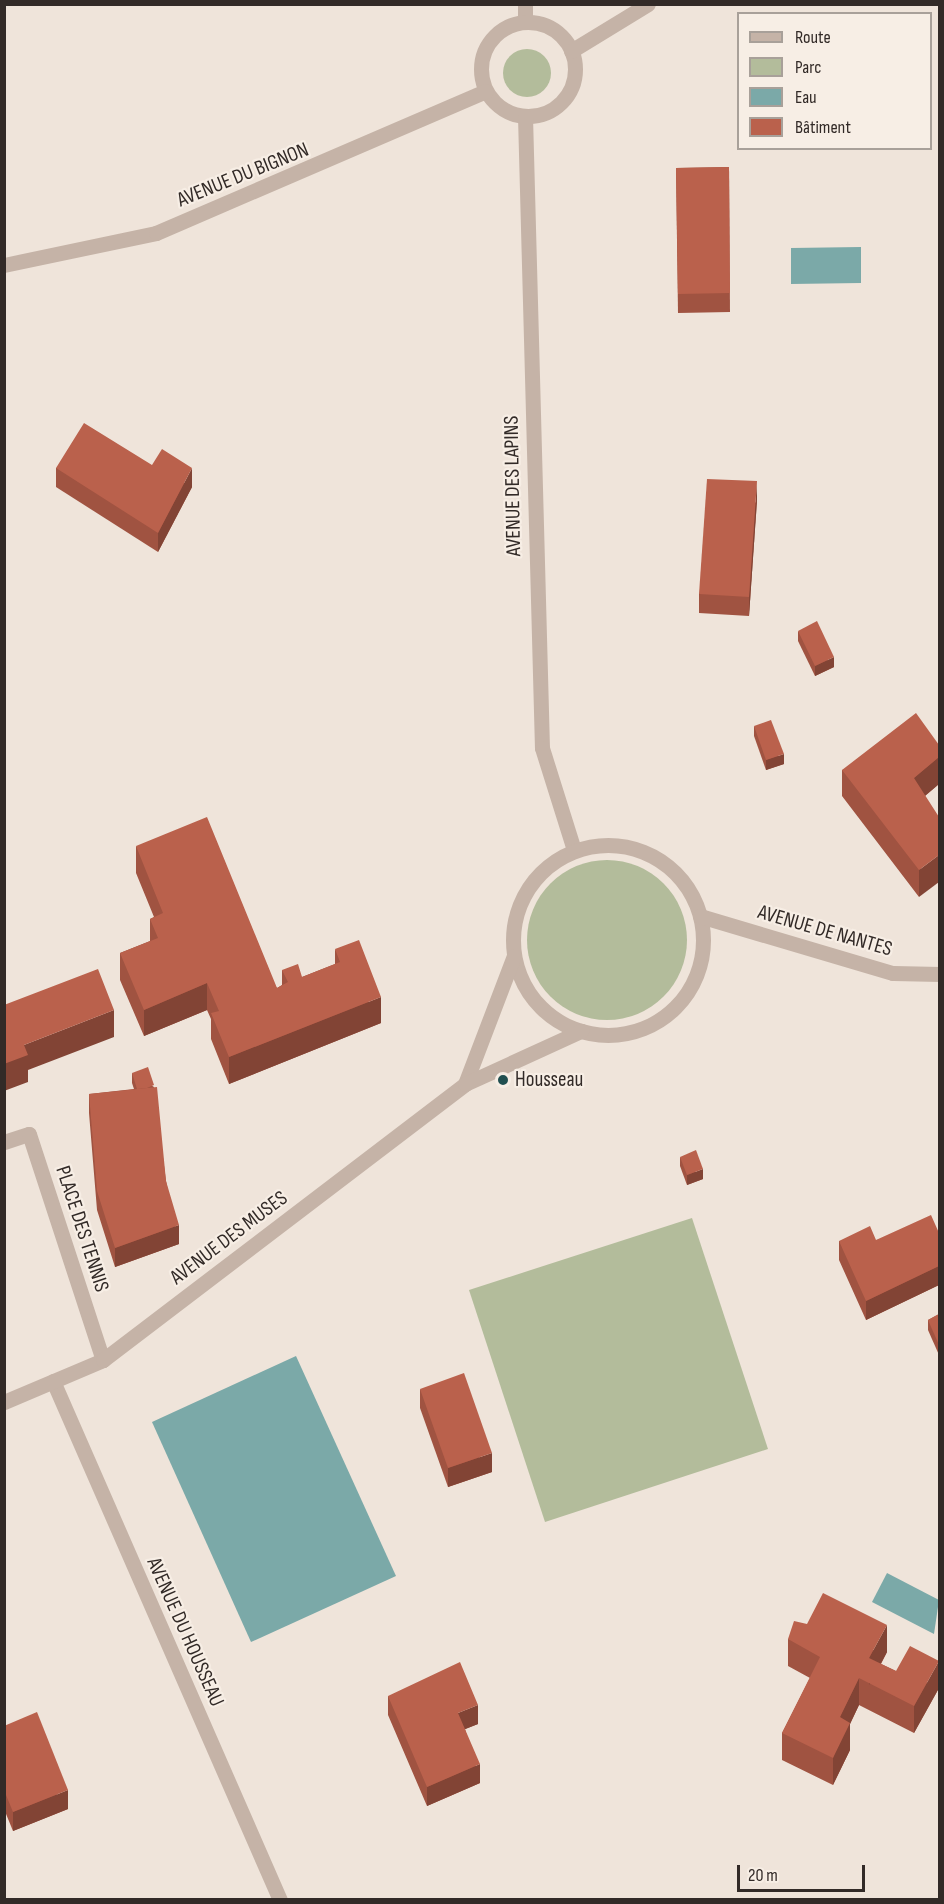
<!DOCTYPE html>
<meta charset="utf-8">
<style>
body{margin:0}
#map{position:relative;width:944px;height:1904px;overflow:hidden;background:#efe4da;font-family:"Sofia Sans Condensed",sans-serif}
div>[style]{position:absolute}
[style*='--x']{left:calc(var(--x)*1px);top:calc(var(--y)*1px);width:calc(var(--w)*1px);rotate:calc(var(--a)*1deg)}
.green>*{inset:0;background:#b3bc9b}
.round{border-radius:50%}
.water>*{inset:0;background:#7ba9a8}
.minor>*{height:15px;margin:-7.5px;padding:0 7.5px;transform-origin:7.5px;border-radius:7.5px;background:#c5b3a7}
.minor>.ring{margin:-7.5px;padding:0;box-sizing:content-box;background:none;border:15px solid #c5b3a7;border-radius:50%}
.wall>*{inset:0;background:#a05341}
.shaded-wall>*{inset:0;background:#824435}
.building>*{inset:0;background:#ba614c}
.dots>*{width:16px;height:16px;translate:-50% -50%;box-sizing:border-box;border:3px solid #f7eee5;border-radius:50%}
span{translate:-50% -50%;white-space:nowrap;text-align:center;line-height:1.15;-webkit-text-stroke:4.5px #f7eee5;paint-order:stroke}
.street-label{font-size:21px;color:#322a27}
.poi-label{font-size:21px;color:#322a27}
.left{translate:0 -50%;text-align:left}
.frame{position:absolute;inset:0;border:6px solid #322a27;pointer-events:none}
.legend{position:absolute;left:737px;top:12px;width:195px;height:138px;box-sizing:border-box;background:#f7eee5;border:2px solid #a8a099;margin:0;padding:8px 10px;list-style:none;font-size:18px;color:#322a27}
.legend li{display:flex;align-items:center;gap:12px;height:30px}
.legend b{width:30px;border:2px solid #a8a099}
.scale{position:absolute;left:737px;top:1865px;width:128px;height:27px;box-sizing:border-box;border:3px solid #322a27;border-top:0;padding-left:8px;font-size:18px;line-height:21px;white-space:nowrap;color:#322a27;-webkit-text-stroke:4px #f7eee5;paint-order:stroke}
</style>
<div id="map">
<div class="green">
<i class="round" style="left:503px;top:49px;width:48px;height:48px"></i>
<i class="round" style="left:527px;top:860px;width:160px;height:160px"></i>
<i style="clip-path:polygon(692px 1218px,768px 1449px,545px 1522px,469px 1290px)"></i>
</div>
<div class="water">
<i style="clip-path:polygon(861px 247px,861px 283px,791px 284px,791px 248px)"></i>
<i style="clip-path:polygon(296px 1356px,396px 1576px,251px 1642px,152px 1422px)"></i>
<i style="clip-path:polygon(887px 1573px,939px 1600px,934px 1634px,872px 1602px)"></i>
</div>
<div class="minor">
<i style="--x:525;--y:4;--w:18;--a:90"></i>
<i class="ring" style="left:481px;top:22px;width:79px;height:79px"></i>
<i style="--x:571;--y:51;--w:90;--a:-31.4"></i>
<i style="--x:525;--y:116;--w:632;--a:88.46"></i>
<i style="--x:542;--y:748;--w:107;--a:72.6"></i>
<i style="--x:4;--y:265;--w:155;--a:-11.9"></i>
<i style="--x:156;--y:233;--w:359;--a:-23.3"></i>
<i class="ring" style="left:513px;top:845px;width:175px;height:175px"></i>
<i style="--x:700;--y:916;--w:201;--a:16.5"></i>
<i style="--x:893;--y:973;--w:47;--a:1.2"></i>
<i style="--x:465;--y:1084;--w:137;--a:-69.1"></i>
<i style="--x:4;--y:1142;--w:26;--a:-18"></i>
<i style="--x:29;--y:1134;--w:238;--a:71.9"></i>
<i style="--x:53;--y:1381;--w:566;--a:66.38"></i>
<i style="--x:4;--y:1402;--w:108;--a:-23"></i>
<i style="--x:103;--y:1360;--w:455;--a:-37.3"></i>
<i style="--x:465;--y:1084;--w:128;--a:-24.6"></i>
</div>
<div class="wall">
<i style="clip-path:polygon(729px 167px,730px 312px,678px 313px,676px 168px)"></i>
<i style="clip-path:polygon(152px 465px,192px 487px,158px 552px,56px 487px,56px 468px)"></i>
<i style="clip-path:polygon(757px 500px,749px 616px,699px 613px,699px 594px)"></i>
<i style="clip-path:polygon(798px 631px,834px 667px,815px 676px,798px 641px)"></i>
<i style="clip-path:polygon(754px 726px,784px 764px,766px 770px,754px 736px)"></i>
<i style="clip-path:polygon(939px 745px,939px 784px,925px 796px,919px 897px,842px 796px,842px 770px)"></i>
<i style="clip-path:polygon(136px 846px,277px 988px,282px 985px,282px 970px,302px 977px,335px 964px,335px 949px,381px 1023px,229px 1084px,211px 1039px,211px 1019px,207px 1010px,144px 1036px,120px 980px,120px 953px,150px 941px,150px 919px,154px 917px,136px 873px)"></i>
<i style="clip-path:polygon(132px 1073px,154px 1087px,166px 1181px,179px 1244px,115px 1267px,97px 1210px,89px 1113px,89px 1094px,134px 1089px,132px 1083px)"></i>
<i style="clip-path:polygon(680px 1157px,703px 1179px,687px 1185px,680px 1166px)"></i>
<i style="clip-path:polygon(939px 1233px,939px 1285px,866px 1320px,839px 1260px,839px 1241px,876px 1240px)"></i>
<i style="clip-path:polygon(939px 1314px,939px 1355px,928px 1330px,928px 1320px)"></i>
<i style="clip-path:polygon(420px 1389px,492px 1472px,448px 1487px,420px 1408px)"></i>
<i style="clip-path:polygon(788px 1639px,887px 1652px,881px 1664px,896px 1671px,939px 1688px,914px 1733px,859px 1705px,850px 1724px,850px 1750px,833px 1785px,782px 1760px,782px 1733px,810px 1678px,788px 1666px)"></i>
<i style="clip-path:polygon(388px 1696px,478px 1724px,465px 1729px,480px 1783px,427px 1806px,388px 1715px)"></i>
<i style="clip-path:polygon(4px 1726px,68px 1809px,13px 1831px,4px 1809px)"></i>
</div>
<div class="shaded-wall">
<i style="clip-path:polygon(192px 468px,192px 487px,158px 552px,158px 533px)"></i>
<i style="clip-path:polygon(757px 481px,757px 500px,749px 616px,749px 597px)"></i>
<i style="clip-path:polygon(834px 657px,834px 667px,815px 676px,815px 666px)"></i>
<i style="clip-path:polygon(784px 754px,784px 764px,766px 770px,766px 760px)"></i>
<i style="clip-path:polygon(939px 757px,939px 784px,914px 805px,914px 778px)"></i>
<i style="clip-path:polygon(939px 855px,939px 882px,919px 897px,919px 870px)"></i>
<i style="clip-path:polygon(207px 983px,207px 1010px,144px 1036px,144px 1010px)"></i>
<i style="clip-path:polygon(381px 997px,381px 1023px,229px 1084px,229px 1057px)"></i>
<i style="clip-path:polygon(114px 1010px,114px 1037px,28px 1070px,28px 1082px,4px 1091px,4px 1064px,24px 1045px)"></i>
<i style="clip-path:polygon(703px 1169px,703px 1179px,687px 1185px,687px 1175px)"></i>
<i style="clip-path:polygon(179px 1225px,179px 1244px,115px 1267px,115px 1248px)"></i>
<i style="clip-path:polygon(939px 1266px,939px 1285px,866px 1320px,866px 1301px)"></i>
<i style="clip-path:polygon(492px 1453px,492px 1472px,448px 1487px,448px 1468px)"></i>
<i style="clip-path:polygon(887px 1625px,887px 1652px,869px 1685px,869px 1658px)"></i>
<i style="clip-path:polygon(939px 1661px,939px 1688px,914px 1733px,914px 1706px)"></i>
<i style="clip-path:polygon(859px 1678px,859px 1705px,850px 1724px,850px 1750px,833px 1785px,833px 1758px,840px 1717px)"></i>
<i style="clip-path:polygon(478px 1705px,478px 1724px,458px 1732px,458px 1713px)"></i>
<i style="clip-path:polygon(480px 1764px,480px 1783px,427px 1806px,427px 1787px)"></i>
<i style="clip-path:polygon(68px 1790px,68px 1809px,13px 1831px,13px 1812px)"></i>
</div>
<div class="building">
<i style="clip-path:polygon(729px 167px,730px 293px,678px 294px,676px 168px)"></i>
<i style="clip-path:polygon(84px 423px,152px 465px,162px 449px,192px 468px,158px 533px,56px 468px)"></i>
<i style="clip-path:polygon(707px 479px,757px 481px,749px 597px,699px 594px)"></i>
<i style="clip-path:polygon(817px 621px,834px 657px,815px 666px,798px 631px)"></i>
<i style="clip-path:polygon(916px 713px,939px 745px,939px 757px,914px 778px,939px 817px,939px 855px,919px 870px,842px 770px)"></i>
<i style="clip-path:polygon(771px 720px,784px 754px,766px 760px,754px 726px)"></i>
<i style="clip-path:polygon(207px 817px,277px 988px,288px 982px,282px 970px,298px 964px,302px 977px,340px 962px,335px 949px,359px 940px,381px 997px,229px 1057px,211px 1013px,219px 1011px,207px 983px,144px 1010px,120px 953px,158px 938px,150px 919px,163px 913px,136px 846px)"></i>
<i style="clip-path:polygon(98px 969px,114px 1010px,24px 1045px,28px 1055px,4px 1064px,4px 1005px)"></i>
<i style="clip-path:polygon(148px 1067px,154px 1085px,147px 1088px,137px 1089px,132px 1073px)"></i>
<i style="clip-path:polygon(157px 1087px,166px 1181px,179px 1225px,115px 1248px,97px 1191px,89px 1094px)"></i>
<i style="clip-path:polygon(696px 1150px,703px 1169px,687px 1175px,680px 1157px)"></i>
<i style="clip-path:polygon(931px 1215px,939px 1233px,939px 1266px,866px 1301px,839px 1241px,870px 1226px,876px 1240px)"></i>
<i style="clip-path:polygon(939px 1314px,939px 1345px,928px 1320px)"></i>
<i style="clip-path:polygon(464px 1373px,492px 1453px,448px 1468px,420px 1389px)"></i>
<i style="clip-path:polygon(823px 1593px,887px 1625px,869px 1658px,896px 1671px,910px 1646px,939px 1661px,914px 1706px,859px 1678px,840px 1717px,850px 1723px,833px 1758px,782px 1733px,820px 1657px,788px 1639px,794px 1621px,807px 1624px)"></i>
<i style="clip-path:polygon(460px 1662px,478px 1705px,458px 1713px,480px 1764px,427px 1787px,388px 1696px)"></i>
<i style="clip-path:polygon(37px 1712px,68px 1790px,13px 1812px,4px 1790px,4px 1726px)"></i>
</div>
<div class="dots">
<i style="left:503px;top:1080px;background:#204f50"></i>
</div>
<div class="street-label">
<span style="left:243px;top:175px;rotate:-22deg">AVENUE DU BIGNON</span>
<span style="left:513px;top:486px;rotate:-91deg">AVENUE DES LAPINS</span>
<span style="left:825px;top:931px;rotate:16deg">AVENUE DE NANTES</span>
<span style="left:82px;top:1229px;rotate:72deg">PLACE DES TENNIS</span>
<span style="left:229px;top:1238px;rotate:-37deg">AVENUE DES MUSES</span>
<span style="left:185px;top:1632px;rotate:66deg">AVENUE DU HOUSSEAU</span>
</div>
<div class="poi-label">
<span class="left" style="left:515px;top:1080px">Housseau</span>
</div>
<div class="frame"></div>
<ul class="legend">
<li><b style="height:8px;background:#c5b3a7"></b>Route</li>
<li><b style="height:16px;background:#b3bc9b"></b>Parc</li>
<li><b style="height:16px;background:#7ba9a8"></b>Eau</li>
<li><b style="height:16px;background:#ba614c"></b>Bâtiment</li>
</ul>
<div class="scale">20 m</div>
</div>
